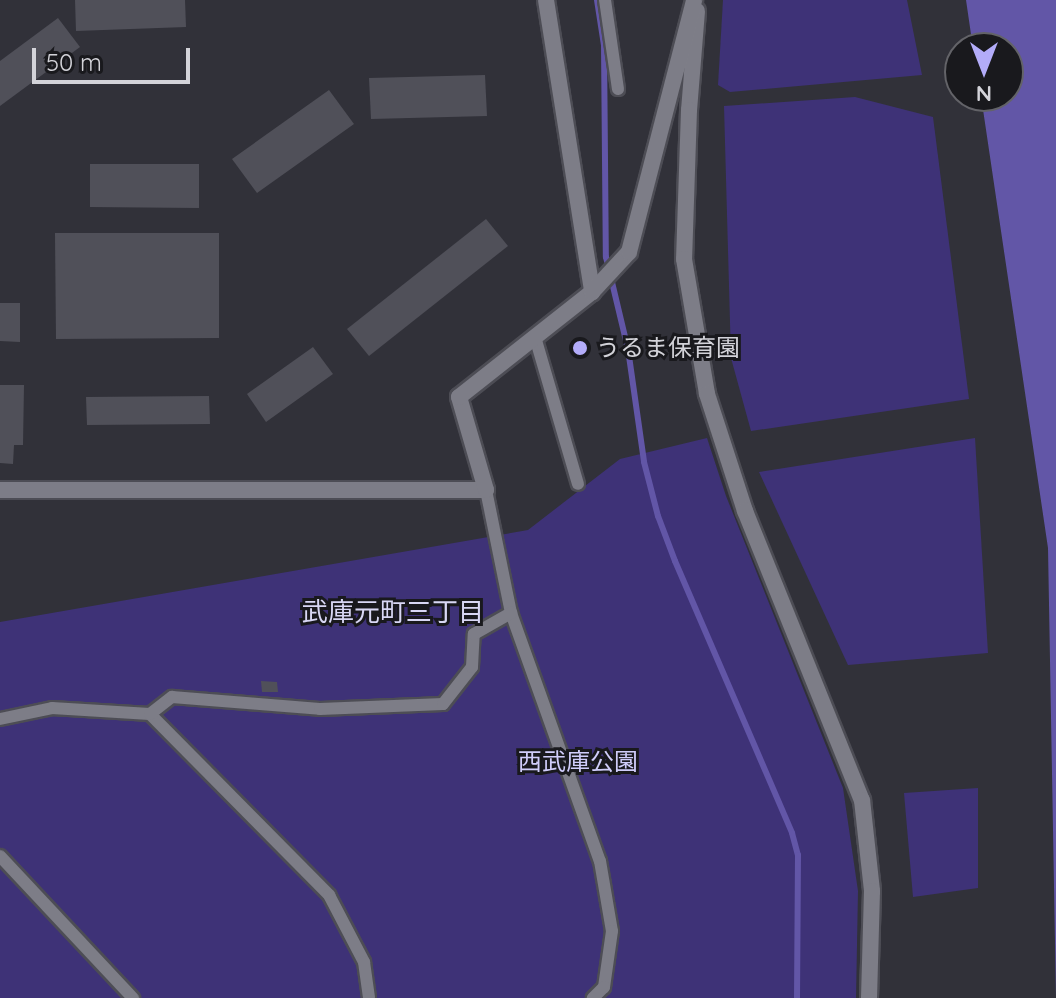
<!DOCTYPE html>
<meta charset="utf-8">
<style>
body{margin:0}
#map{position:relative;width:1056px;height:998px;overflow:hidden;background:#313139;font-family:Quicksand,"Noto Sans JP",sans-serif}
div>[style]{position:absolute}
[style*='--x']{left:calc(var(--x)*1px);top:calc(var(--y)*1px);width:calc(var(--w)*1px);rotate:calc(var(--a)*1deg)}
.green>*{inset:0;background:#3e3277}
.water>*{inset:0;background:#6256a7}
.stream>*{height:6px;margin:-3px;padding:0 3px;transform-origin:3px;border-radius:3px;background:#6256a7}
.building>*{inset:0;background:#505059}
.roads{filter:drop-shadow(2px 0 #4d4d55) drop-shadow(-2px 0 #4d4d55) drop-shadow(0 2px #4d4d55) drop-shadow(0 -2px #4d4d55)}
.service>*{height:12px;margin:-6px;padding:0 6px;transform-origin:6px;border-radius:6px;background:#7d7d87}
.minor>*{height:16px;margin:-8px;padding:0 8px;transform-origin:8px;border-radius:8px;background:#7d7d87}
.dots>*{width:22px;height:22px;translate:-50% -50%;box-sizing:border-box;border:4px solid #19191d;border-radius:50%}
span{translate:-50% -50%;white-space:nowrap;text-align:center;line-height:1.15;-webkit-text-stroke:6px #19191d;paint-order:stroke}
.poi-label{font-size:24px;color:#d3d3d9}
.left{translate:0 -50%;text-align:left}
.park-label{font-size:24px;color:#d0cdfa}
.neighbourhood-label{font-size:26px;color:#d8d7f4}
.north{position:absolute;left:944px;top:32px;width:80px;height:80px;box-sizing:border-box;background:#19191d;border:2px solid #636368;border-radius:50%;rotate:180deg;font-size:22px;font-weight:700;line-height:32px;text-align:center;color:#d3d3d9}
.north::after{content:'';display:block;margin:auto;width:28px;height:36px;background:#b3acf9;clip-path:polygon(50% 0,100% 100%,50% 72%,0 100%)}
.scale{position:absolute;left:32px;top:48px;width:158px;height:36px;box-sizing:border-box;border:4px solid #d3d3d9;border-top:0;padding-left:10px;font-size:24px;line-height:28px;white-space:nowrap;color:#d3d3d9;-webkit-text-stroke:6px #19191d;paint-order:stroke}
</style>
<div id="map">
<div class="green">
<i style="clip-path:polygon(723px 0,907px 0,922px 75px,730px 92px,718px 85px)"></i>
<i style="clip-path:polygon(855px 97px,933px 117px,969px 399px,751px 431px,731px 358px,724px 106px)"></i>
<i style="clip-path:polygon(707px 438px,726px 496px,843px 788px,858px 891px,856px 998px,0 998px,0 622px,528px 530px,620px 459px)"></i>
<i style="clip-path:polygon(975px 438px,988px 653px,848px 665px,759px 472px)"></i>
<i style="clip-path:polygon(978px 788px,978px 888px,913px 897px,904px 793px)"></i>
</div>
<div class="water">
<i style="clip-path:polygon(966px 0,1056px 0,1056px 998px,1048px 548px,981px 96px,1008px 96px,1008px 48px,973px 48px)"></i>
</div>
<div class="stream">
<i style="--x:597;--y:0;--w:46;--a:81.2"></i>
<i style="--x:604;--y:45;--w:212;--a:89.5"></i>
<i style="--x:606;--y:257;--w:95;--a:76.6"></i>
<i style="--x:628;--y:349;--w:114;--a:81.9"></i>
<i style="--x:644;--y:462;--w:56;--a:75.5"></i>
<i style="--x:658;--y:516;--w:48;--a:69.3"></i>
<i style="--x:675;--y:561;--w:296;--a:66.7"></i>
<i style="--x:792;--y:833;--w:23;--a:75"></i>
<i style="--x:798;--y:855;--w:143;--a:90.4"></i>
</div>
<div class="building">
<i style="clip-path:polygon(75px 0,185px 0,186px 27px,76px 31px)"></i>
<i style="clip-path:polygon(58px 18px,80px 47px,0 106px,0 61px)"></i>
<i style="clip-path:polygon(485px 75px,487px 116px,371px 119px,369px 78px)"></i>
<i style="clip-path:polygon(329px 90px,354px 124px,257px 193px,232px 159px)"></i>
<i style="clip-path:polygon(90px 164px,199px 164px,199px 208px,90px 207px)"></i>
<i style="clip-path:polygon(486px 219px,508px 246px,369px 356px,347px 329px)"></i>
<i style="clip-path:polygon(55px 233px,219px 233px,219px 338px,56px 339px)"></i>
<i style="clip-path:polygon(0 303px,20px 303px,20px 342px,0 341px)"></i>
<i style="clip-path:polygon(313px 347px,333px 374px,266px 422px,247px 394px)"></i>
<i style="clip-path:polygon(0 385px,24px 385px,23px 445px,14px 445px,13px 464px,0 463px)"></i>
<i style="clip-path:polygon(209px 396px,210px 424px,87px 425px,86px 397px)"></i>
<i style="clip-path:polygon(261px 681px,277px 682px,278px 692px,262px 692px)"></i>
</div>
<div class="roads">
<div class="service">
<i style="--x:605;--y:0;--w:90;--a:81.7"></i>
<i style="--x:535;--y:337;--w:153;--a:73.7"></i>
<i style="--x:486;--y:490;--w:126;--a:78.5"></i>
<i style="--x:511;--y:613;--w:263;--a:70.3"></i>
<i style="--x:600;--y:861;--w:71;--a:80.3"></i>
<i style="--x:612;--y:931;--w:57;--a:98.1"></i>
<i style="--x:604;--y:987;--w:16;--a:135"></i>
<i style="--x:150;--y:714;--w:255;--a:45.3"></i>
<i style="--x:329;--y:895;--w:76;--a:62.4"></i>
<i style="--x:364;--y:962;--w:36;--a:82"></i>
<i style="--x:0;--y:719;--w:53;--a:-11.9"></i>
<i style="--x:52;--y:708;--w:98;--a:3.5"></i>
<i style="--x:150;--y:714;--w:28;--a:-38"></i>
<i style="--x:172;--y:697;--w:148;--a:4.6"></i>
<i style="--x:320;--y:709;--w:123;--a:-2.3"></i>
<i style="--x:443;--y:704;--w:47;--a:-51.9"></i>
<i style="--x:472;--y:667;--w:33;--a:-87"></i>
<i style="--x:474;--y:634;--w:43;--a:-29.6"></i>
<i style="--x:0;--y:856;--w:195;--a:46.9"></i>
</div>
<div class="minor">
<i style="--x:546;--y:0;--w:296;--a:81"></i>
<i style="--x:697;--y:11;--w:99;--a:94.6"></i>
<i style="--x:689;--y:110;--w:149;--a:91.9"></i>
<i style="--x:684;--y:259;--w:137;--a:80.3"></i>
<i style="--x:707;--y:394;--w:123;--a:72"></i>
<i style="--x:745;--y:511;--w:312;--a:68"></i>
<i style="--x:862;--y:800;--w:92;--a:83.7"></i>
<i style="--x:872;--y:891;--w:107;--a:91.6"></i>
<i style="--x:0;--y:490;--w:486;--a:0"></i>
<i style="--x:486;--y:490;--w:97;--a:-106.2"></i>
<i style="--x:459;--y:397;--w:169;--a:-38.3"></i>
<i style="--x:592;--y:292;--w:54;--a:-47.2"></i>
<i style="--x:629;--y:252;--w:260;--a:-75.5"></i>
</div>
</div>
<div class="dots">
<i style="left:580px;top:348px;background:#b3acf9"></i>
</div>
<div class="poi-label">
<span class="left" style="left:596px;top:348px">うるま保育園</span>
</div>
<div class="park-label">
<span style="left:578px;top:762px">西武庫公園</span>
</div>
<div class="neighbourhood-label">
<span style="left:393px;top:612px">武庫元町三丁目</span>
</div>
<div class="north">N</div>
<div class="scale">50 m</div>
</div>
